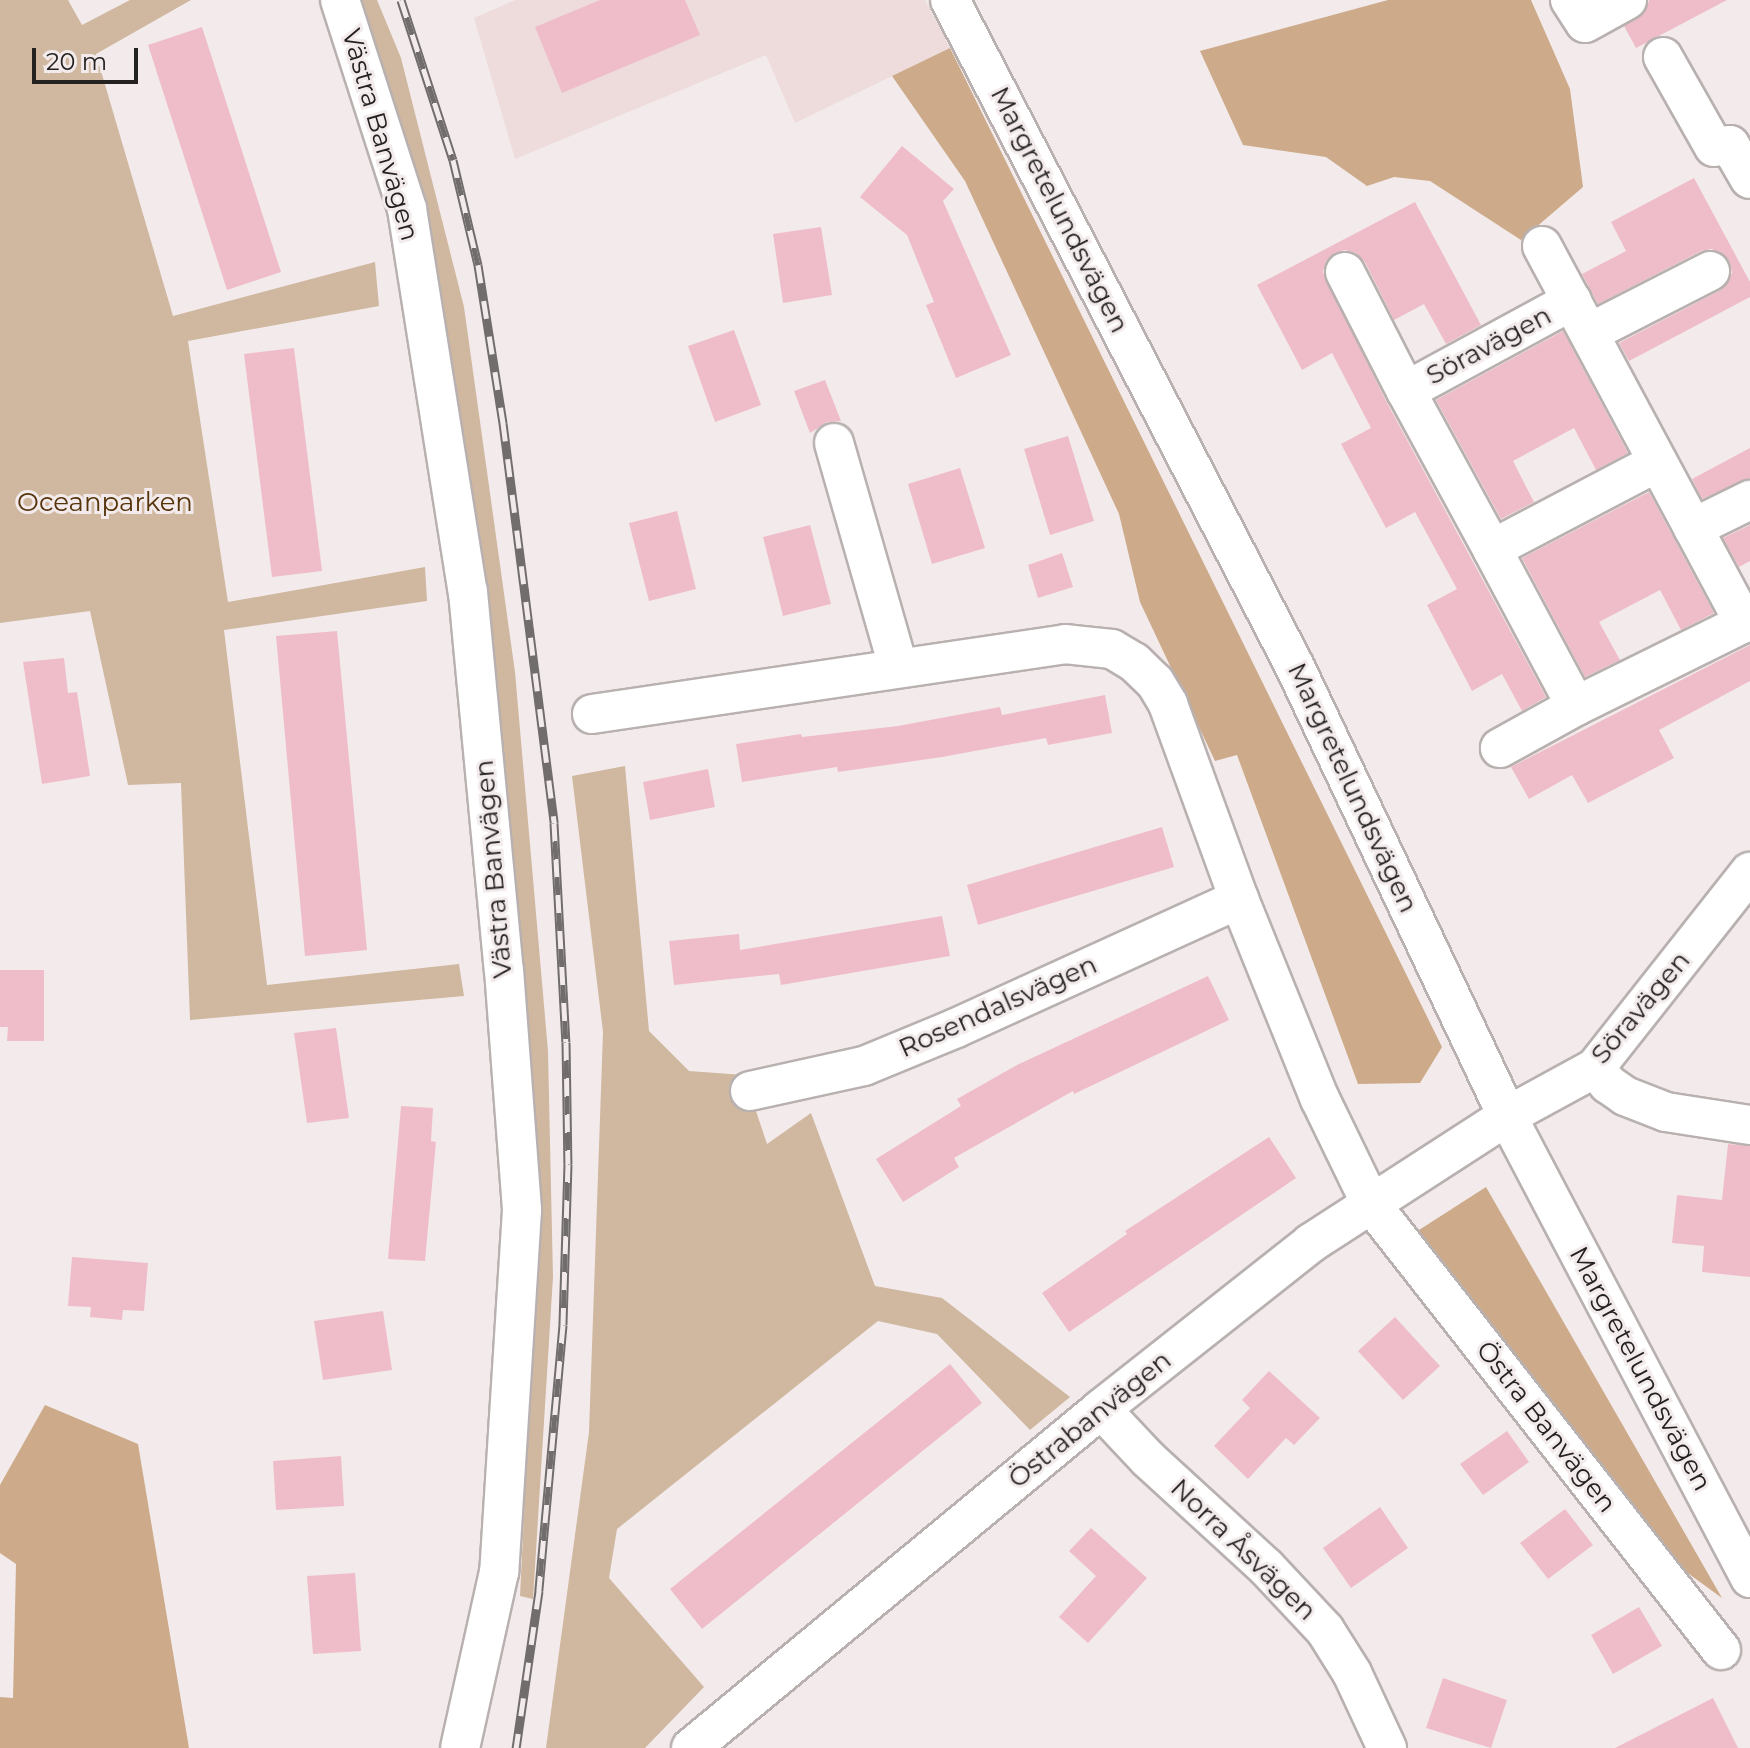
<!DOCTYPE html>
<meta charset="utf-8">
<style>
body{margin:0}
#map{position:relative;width:1750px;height:1748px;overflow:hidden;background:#f3ebeb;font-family:Montserrat,sans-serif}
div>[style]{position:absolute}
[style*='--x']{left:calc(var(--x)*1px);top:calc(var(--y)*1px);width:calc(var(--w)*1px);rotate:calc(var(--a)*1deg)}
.built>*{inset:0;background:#eddcdb}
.green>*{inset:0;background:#d0b7a0}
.forest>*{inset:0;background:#ccaa8a}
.building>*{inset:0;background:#efbdca}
.roads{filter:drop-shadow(2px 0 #b8b1b0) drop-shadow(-2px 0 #b8b1b0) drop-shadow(0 2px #b8b1b0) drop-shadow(0 -2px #b8b1b0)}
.street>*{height:38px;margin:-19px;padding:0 19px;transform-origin:19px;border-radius:19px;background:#fff}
.rail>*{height:9px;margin-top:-4.5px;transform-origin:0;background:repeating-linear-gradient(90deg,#f3ebeb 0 18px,#726d6d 0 36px);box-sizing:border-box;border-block:2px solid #726d6d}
span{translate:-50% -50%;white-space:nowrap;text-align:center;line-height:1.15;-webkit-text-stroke:6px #f3ebeb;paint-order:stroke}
.street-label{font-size:26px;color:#242121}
.park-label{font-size:26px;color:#55330b}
.scale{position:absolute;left:32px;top:48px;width:106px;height:36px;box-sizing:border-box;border:4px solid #242121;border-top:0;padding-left:10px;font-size:24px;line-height:28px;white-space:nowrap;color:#242121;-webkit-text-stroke:6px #f3ebeb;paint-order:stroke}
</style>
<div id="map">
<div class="built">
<i style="clip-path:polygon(515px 0,925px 0,950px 48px,795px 123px,766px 55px,515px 159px,474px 18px)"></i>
</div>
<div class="green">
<i style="clip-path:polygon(0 0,68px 0,82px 25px,130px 0,191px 0,96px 54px,173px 316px,375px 262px,379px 306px,188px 341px,228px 602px,425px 567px,427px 601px,224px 630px,267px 985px,459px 964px,464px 996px,190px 1020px,181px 783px,128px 785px,90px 611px,0 623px)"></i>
<i style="clip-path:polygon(355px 0,377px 0,401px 58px,464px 307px,515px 672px,548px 1051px,553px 1277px,533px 1599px,520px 1596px,529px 1410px,533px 1118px,424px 253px,373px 35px)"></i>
<i style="clip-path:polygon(625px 766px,649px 1031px,689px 1071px,744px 1075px,767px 1144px,811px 1113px,875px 1286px,942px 1298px,1070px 1397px,1030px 1430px,937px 1334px,878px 1321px,617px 1529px,609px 1578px,704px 1687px,645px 1748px,546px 1748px,589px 1432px,603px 1032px,572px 776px)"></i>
</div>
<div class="forest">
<i style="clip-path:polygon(1388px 0,1531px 0,1570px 89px,1583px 187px,1521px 240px,1430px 181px,1394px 177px,1367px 186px,1326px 157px,1243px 145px,1200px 51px)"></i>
<i style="clip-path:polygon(950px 48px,1442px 1047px,1420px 1083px,1358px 1084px,1237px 755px,1215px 761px,1140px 602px,1119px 514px,965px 181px,892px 76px)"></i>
<i style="clip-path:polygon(1486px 1187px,1722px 1598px,1667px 1558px,1443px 1280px,1419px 1230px)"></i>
<i style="clip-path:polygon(45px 1405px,138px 1444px,189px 1748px,0 1748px,0 1697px,13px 1698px,16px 1564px,0 1553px,0 1485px)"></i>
</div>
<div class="building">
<i style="clip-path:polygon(600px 0,685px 0,700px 35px,562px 93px,535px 27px)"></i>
<i style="clip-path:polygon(1649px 0,1727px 0,1636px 48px,1624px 26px,1645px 12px)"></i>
<i style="clip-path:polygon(202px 27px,281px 272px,227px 290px,148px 45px)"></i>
<i style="clip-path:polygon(902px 146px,954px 189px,943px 201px,1011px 355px,956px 378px,926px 305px,934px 302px,907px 235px,860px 197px)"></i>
<i style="clip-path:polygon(1694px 178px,1750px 282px,1750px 297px,1629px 361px,1619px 343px,1721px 290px,1732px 273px,1729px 260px,1712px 249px,1701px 251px,1598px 304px,1582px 274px,1626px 251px,1611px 222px)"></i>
<i style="clip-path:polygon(1415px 202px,1481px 325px,1446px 344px,1424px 304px,1394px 320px,1365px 262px,1356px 253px,1345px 250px,1334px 253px,1326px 261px,1323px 272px,1386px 401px,1546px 697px,1522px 711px,1502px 674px,1472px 691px,1427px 605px,1457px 589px,1415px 512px,1386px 528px,1341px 444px,1371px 428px,1332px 353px,1302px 370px,1257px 285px)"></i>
<i style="clip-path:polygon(821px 227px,832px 295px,783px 303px,773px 234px)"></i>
<i style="clip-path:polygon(734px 330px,761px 405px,715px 422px,688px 346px)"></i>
<i style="clip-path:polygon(1563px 331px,1628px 453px,1596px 470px,1574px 428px,1513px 461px,1534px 502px,1501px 519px,1436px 400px)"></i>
<i style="clip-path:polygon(294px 348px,322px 571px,272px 577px,244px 354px)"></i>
<i style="clip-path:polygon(825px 380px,841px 421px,827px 422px,810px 433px,794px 391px)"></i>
<i style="clip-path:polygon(1068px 436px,1094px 521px,1050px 535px,1024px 449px)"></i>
<i style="clip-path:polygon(1750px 448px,1750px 478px,1702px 499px,1692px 479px)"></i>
<i style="clip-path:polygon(960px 468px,985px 548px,932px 564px,908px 484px)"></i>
<i style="clip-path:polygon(1649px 492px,1714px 613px,1681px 630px,1660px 590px,1599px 622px,1620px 660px,1585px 677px,1522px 558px)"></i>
<i style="clip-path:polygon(677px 511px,696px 589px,649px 601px,629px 523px)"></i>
<i style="clip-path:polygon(810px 525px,831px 604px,783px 616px,763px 537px)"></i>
<i style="clip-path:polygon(1750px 525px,1750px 561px,1739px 567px,1723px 538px)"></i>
<i style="clip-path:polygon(1062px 553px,1073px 587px,1038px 598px,1028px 565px)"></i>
<i style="clip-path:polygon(337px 631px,367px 950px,305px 956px,276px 636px)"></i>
<i style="clip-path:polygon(1750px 645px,1750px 681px,1659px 730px,1674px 758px,1588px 803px,1572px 775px,1529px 799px,1511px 767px)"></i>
<i style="clip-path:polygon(64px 658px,68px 693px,77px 692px,90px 776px,42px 784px,23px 662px)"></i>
<i style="clip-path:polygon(1105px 695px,1112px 733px,1048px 745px,1046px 738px,942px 757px,838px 772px,837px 767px,742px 782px,736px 744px,801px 734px,802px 737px,898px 726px,1000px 707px,1002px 715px)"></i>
<i style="clip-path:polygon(708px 769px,715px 807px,650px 820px,643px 782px)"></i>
<i style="clip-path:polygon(1162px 827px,1174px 867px,978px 925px,967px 885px)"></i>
<i style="clip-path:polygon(942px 916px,950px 956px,781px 985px,779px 974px,674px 985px,669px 941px,739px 934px,740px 950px)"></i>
<i style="clip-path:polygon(0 970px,44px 970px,44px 1041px,7px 1041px,8px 1027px,0 1027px)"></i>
<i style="clip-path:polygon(1208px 976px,1229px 1020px,1074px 1094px,1073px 1091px,954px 1158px,959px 1167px,903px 1202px,876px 1159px,961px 1106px,957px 1099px,1017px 1065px)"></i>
<i style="clip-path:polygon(336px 1028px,349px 1118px,307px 1123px,294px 1033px)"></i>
<i style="clip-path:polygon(401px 1106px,433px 1108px,431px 1141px,436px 1142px,425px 1261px,388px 1259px)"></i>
<i style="clip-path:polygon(1269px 1137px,1296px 1178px,1069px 1332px,1042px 1293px,1127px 1234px,1125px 1231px)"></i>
<i style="clip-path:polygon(1728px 1144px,1750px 1146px,1750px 1277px,1702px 1272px,1704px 1246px,1672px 1243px,1677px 1195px,1722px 1200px)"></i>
<i style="clip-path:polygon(72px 1257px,148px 1263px,144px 1311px,123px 1310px,122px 1320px,90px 1317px,91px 1307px,68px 1306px)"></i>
<i style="clip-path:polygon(383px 1311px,392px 1370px,323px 1380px,314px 1321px)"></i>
<i style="clip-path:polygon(1395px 1317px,1440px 1366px,1403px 1400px,1358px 1351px)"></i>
<i style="clip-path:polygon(950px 1364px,982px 1403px,702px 1629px,670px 1589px)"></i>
<i style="clip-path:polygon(1269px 1371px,1320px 1418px,1294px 1445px,1286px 1438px,1248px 1479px,1214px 1446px,1250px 1408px,1242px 1400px)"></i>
<i style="clip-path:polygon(1507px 1431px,1529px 1462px,1483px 1495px,1460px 1464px)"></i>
<i style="clip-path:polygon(341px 1456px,344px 1506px,276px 1510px,273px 1461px)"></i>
<i style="clip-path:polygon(1380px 1507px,1408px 1548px,1351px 1588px,1323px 1548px)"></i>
<i style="clip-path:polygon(1565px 1509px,1593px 1545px,1548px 1579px,1520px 1543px)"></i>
<i style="clip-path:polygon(1091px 1528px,1147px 1578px,1088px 1643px,1059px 1617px,1096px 1576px,1069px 1551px)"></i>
<i style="clip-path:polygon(355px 1573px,361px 1651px,313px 1654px,307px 1576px)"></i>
<i style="clip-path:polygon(1639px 1607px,1662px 1646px,1613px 1674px,1591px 1635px)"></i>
<i style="clip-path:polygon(1443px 1678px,1507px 1700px,1491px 1748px,1426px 1728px)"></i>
<i style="clip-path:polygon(1713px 1698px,1738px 1748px,1615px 1748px)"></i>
</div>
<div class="roads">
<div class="street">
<i style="--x:340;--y:0;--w:219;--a:72.2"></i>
<i style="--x:407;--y:209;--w:388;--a:81"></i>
<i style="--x:468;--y:592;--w:380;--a:84.6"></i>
<i style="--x:504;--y:970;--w:241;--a:85.7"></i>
<i style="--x:522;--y:1210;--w:363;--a:93.6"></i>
<i style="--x:499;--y:1572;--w:180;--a:102.5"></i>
<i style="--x:950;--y:0;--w:751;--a:62.65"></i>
<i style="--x:1295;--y:667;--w:497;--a:64.7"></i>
<i style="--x:1507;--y:1116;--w:522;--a:62.26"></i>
<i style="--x:1570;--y:0;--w:27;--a:57"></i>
<i style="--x:1585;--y:23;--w:48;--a:-28.7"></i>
<i style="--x:1663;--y:57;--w:103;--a:60.5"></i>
<i style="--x:1714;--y:147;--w:16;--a:-7"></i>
<i style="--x:1730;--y:145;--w:39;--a:60"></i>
<i style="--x:1542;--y:246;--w:428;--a:61.8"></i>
<i style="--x:1744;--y:623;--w:187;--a:153.7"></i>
<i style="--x:1345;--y:272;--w:134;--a:62.9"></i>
<i style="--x:1406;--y:391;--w:189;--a:-28.5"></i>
<i style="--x:1589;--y:333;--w:136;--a:-27.1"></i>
<i style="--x:1406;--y:391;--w:180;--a:61.4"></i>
<i style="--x:1492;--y:549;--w:187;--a:-27.7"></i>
<i style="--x:834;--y:443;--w:232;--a:74"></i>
<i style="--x:1693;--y:528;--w:64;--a:-26.2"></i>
<i style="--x:1492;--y:549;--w:178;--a:61.9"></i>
<i style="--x:1576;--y:706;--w:87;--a:151.1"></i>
<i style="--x:592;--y:714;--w:478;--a:-8.4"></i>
<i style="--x:1065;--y:644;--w:47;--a:6.1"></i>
<i style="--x:1112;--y:649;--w:26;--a:31"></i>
<i style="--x:1134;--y:662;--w:29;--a:44"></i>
<i style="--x:1155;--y:682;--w:26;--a:59"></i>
<i style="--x:1168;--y:704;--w:208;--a:70"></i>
<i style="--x:1239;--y:899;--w:216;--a:68"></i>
<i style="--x:1320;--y:1099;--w:117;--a:64.1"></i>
<i style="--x:1371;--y:1204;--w:567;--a:51.88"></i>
<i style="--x:1595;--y:1068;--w:21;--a:51"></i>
<i style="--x:1608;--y:1084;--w:21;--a:35"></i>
<i style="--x:1625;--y:1096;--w:44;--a:21.3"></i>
<i style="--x:1666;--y:1112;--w:85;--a:8.8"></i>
<i style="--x:750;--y:1091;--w:117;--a:-12.4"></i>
<i style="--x:864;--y:1066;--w:100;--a:-22.4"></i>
<i style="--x:956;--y:1028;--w:311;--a:-24.5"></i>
<i style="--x:1101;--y:1409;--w:69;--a:46.8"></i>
<i style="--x:1148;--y:1459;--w:160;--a:42.5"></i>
<i style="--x:1266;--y:1567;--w:86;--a:46.9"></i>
<i style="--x:1325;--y:1630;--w:51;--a:57.9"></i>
<i style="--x:1352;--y:1673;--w:83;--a:65"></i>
<i style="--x:691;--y:1748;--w:532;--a:-39.58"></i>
<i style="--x:1101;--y:1409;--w:268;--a:-38.3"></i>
<i style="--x:1311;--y:1243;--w:234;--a:-32.9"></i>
<i style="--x:1507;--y:1116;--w:100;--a:-28.6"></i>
<i style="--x:1595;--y:1068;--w:250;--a:-51.7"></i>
</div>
</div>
<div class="rail">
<i style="--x:401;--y:0;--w:168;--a:72"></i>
<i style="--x:453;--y:160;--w:108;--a:76.6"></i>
<i style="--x:478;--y:265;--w:160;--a:81"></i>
<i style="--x:503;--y:423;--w:403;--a:82.7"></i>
<i style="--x:554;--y:823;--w:219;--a:86.9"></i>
<i style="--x:566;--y:1042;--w:122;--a:89.1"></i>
<i style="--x:568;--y:1164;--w:161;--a:91.8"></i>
<i style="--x:563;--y:1325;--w:267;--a:95.2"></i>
<i style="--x:539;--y:1591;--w:159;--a:98.3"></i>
</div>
<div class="street-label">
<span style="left:380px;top:135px;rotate:74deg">Västra Banvägen</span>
<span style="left:1059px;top:210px;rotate:63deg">Margretelundsvägen</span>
<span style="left:1489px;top:346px;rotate:-28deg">Söravägen</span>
<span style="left:1352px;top:788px;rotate:65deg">Margretelundsvägen</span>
<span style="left:494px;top:869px;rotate:-95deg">Västra Banvägen</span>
<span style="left:998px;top:1007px;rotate:-24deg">Rosendalsvägen</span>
<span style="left:1641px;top:1008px;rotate:-50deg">Söravägen</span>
<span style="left:1640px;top:1369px;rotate:62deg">Margretelundsvägen</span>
<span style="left:1090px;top:1420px;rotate:-39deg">Östrabanvägen</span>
<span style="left:1546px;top:1427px;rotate:52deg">Östra Banvägen</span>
<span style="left:1243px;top:1550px;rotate:44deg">Norra Åsvägen</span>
</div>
<div class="park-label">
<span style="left:105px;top:503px">Oceanparken</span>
</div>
<div class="scale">20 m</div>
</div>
